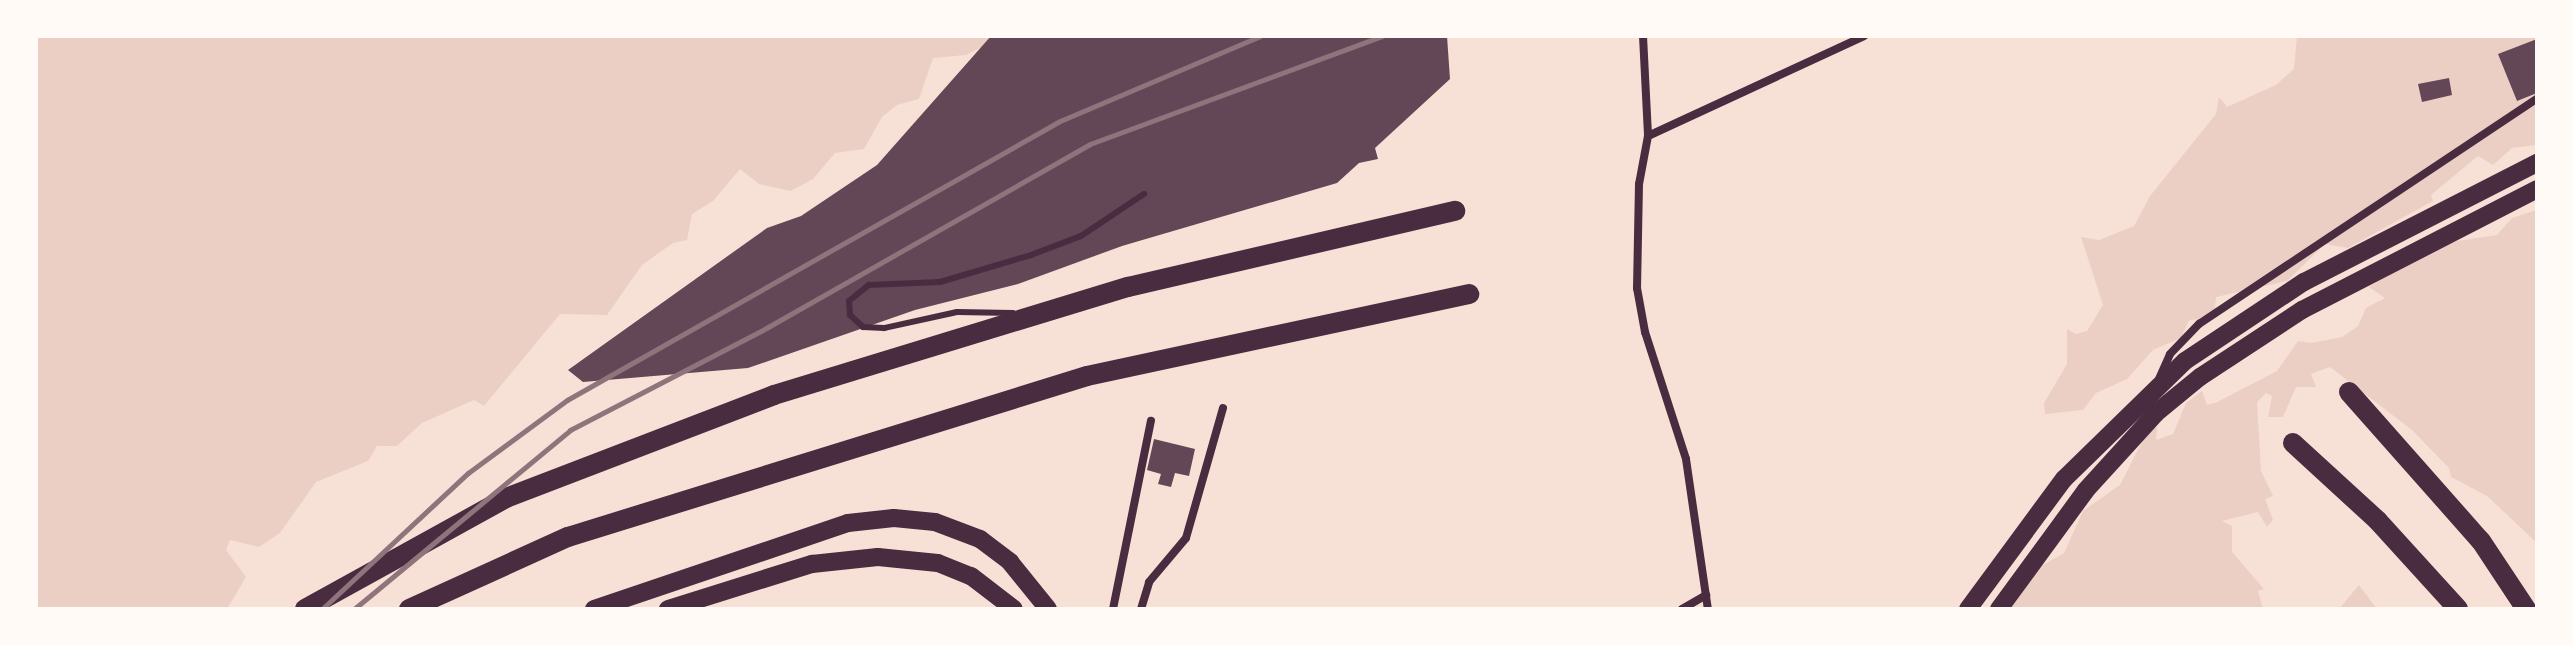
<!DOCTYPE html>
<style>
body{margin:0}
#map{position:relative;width:2573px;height:645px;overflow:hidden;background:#f7e1d7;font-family:Bitter,serif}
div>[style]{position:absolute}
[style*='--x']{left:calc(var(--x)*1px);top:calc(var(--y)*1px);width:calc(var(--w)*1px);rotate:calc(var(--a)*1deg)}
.green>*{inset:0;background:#ebcfc5}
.building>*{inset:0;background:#644757}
.service>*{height:6px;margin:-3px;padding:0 3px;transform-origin:3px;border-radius:3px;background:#4a2c40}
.minor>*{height:8px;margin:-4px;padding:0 4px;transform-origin:4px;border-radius:4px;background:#4a2c40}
.primary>*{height:18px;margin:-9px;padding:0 9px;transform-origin:9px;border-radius:9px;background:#4a2c40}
.motorway>*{height:20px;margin:-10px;padding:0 10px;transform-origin:10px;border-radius:10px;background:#4a2c40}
.rail>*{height:5px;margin:-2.5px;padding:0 2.5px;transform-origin:2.5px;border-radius:2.5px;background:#8f747c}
span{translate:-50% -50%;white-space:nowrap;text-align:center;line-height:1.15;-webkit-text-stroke:8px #fffaf5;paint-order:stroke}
.frame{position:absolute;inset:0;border:38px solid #fffaf5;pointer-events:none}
</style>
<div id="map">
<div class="green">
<i style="clip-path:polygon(36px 36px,1004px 36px,966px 55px,933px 58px,919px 99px,897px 105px,882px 117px,864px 149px,835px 153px,813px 179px,791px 191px,759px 184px,740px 169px,713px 201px,692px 214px,687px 240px,673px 243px,642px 265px,607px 315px,560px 314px,484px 406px,474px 400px,422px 423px,397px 446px,377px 446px,368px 461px,316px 482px,280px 533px,259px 547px,230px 540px,226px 550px,246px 577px,227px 609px,36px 609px)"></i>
<i style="clip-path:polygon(2297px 36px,2537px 36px,2537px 145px,2512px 148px,2493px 165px,2478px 156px,2431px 195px,2433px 201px,2348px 248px,2325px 244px,2287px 281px,2216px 297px,2214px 318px,2189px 320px,2181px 338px,2153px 350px,2127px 379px,2096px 393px,2083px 410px,2045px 414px,2044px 403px,2067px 364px,2067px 329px,2076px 334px,2087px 331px,2103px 305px,2081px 237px,2099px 240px,2134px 226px,2150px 196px,2216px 114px,2219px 97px,2227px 107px,2276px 85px,2294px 69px)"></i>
<i style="clip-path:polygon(2537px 210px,2537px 543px,2487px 496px,2451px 477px,2449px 468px,2412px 430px,2330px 367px,2311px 374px,2316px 387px,2296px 387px,2283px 417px,2268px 417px,2272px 396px,2266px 393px,2257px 402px,2261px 471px,2273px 496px,2265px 499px,2273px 520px,2267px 527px,2258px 512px,2222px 521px,2232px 526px,2232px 552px,2264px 589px,2258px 591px,2263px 609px,1996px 609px,2015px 581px,2064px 553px,2083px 511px,2120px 485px,2148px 430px,2157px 427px,2156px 440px,2173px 434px,2186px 403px,2202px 391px,2207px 405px,2217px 402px,2277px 371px,2298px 341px,2312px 343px,2342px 337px,2358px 326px,2366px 308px,2385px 298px,2369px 287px,2409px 261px,2457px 241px,2497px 235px,2512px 218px)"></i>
<i style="clip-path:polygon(2359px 585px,2377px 609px,2339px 609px)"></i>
</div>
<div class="building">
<i style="clip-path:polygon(991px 36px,1447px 36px,1450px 79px,1375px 148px,1378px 159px,1359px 163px,1337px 183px,1122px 246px,1018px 284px,915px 310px,748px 368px,583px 382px,568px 370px,767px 228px,801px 216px,877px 165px)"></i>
<i style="clip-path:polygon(2537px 39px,2537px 93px,2517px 101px,2498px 54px)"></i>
<i style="clip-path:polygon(2449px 78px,2452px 95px,2422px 102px,2418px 84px)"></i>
<i style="clip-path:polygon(1154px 439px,1195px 449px,1189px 476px,1175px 473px,1171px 487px,1158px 484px,1161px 474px,1147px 470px)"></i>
</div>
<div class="service">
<i style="--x:1013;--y:313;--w:56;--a:-179"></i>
<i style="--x:957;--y:312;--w:75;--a:167.6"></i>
<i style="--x:884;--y:328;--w:21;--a:-177"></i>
<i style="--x:863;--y:327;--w:18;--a:-137"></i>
<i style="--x:850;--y:315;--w:14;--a:-94"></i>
<i style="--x:849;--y:301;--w:26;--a:-39"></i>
<i style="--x:869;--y:285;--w:71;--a:-2.4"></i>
<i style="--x:940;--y:282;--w:95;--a:-16.5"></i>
<i style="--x:1031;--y:255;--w:53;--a:-20.8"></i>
<i style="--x:1081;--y:236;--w:76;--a:-33.7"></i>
</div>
<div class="minor">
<i style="--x:1643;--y:36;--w:100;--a:87.1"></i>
<i style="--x:1648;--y:136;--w:49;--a:100.6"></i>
<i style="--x:1639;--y:184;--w:104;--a:91.1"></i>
<i style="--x:1637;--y:288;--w:45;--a:79.7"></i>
<i style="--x:1645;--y:332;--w:133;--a:72.1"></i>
<i style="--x:1686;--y:459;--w:152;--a:81.7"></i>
<i style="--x:1648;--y:136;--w:238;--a:-24.8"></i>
<i style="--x:2159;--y:379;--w:27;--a:-66"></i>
<i style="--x:2170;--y:354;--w:42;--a:-46"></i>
<i style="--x:2199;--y:324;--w:406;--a:-33.7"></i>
<i style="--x:1113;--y:609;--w:192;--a:-78.6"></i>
<i style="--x:1141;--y:609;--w:28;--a:-73"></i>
<i style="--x:1149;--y:582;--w:57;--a:-49.9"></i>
<i style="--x:1186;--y:538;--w:135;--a:-74.1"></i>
<i style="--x:1682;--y:609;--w:28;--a:-30"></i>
</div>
<div class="primary">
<i style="--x:594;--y:609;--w:268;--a:-18.7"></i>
<i style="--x:848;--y:523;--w:46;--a:-6.2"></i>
<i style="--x:894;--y:518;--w:41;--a:5.6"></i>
<i style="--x:935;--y:522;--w:48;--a:20.7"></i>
<i style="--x:980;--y:539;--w:38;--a:37"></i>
<i style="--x:1010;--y:562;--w:60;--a:51"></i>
<i style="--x:668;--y:609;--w:151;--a:-17.4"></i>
<i style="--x:812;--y:564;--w:66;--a:-6.1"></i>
<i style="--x:878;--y:557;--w:60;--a:5.7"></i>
<i style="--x:938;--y:563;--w:35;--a:22"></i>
<i style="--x:971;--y:576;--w:54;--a:37.5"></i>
<i style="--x:1968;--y:609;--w:162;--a:-53.6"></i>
<i style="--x:2064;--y:479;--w:169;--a:-44.3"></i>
<i style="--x:2185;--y:361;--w:143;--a:-33.6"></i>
<i style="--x:2304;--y:282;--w:262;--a:-27.1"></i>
<i style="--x:1999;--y:609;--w:147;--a:-53.8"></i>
<i style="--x:2086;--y:490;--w:104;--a:-47.7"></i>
<i style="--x:2156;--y:413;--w:57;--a:-39.3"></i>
<i style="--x:2200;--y:377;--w:122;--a:-33.3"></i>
<i style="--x:2302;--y:310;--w:264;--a:-27.2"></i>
</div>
<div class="motorway">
<i style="--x:2349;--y:392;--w:199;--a:48.5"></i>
<i style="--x:2481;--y:541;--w:82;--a:56.5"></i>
<i style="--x:2293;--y:443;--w:115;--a:42.5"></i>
<i style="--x:2378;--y:521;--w:119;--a:47.7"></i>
<i style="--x:305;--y:609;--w:230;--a:-28.9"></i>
<i style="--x:506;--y:498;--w:287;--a:-21"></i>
<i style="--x:774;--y:395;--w:370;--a:-17"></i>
<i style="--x:1128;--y:287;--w:336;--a:-13.1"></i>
<i style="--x:409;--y:609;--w:175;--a:-24.4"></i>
<i style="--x:568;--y:537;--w:543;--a:-17.23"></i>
<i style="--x:1087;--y:376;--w:391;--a:-12.1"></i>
</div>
<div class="rail">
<i style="--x:322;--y:609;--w:200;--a:-43"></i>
<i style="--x:468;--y:473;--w:123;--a:-36.4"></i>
<i style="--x:567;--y:400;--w:566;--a:-29.51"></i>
<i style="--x:1060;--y:121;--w:217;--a:-23"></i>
<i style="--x:354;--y:609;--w:281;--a:-39.6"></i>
<i style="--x:570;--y:430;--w:215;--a:-27.4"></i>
<i style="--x:761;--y:331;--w:378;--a:-29.6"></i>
<i style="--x:1090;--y:144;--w:311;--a:-20.3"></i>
</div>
<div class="frame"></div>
</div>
